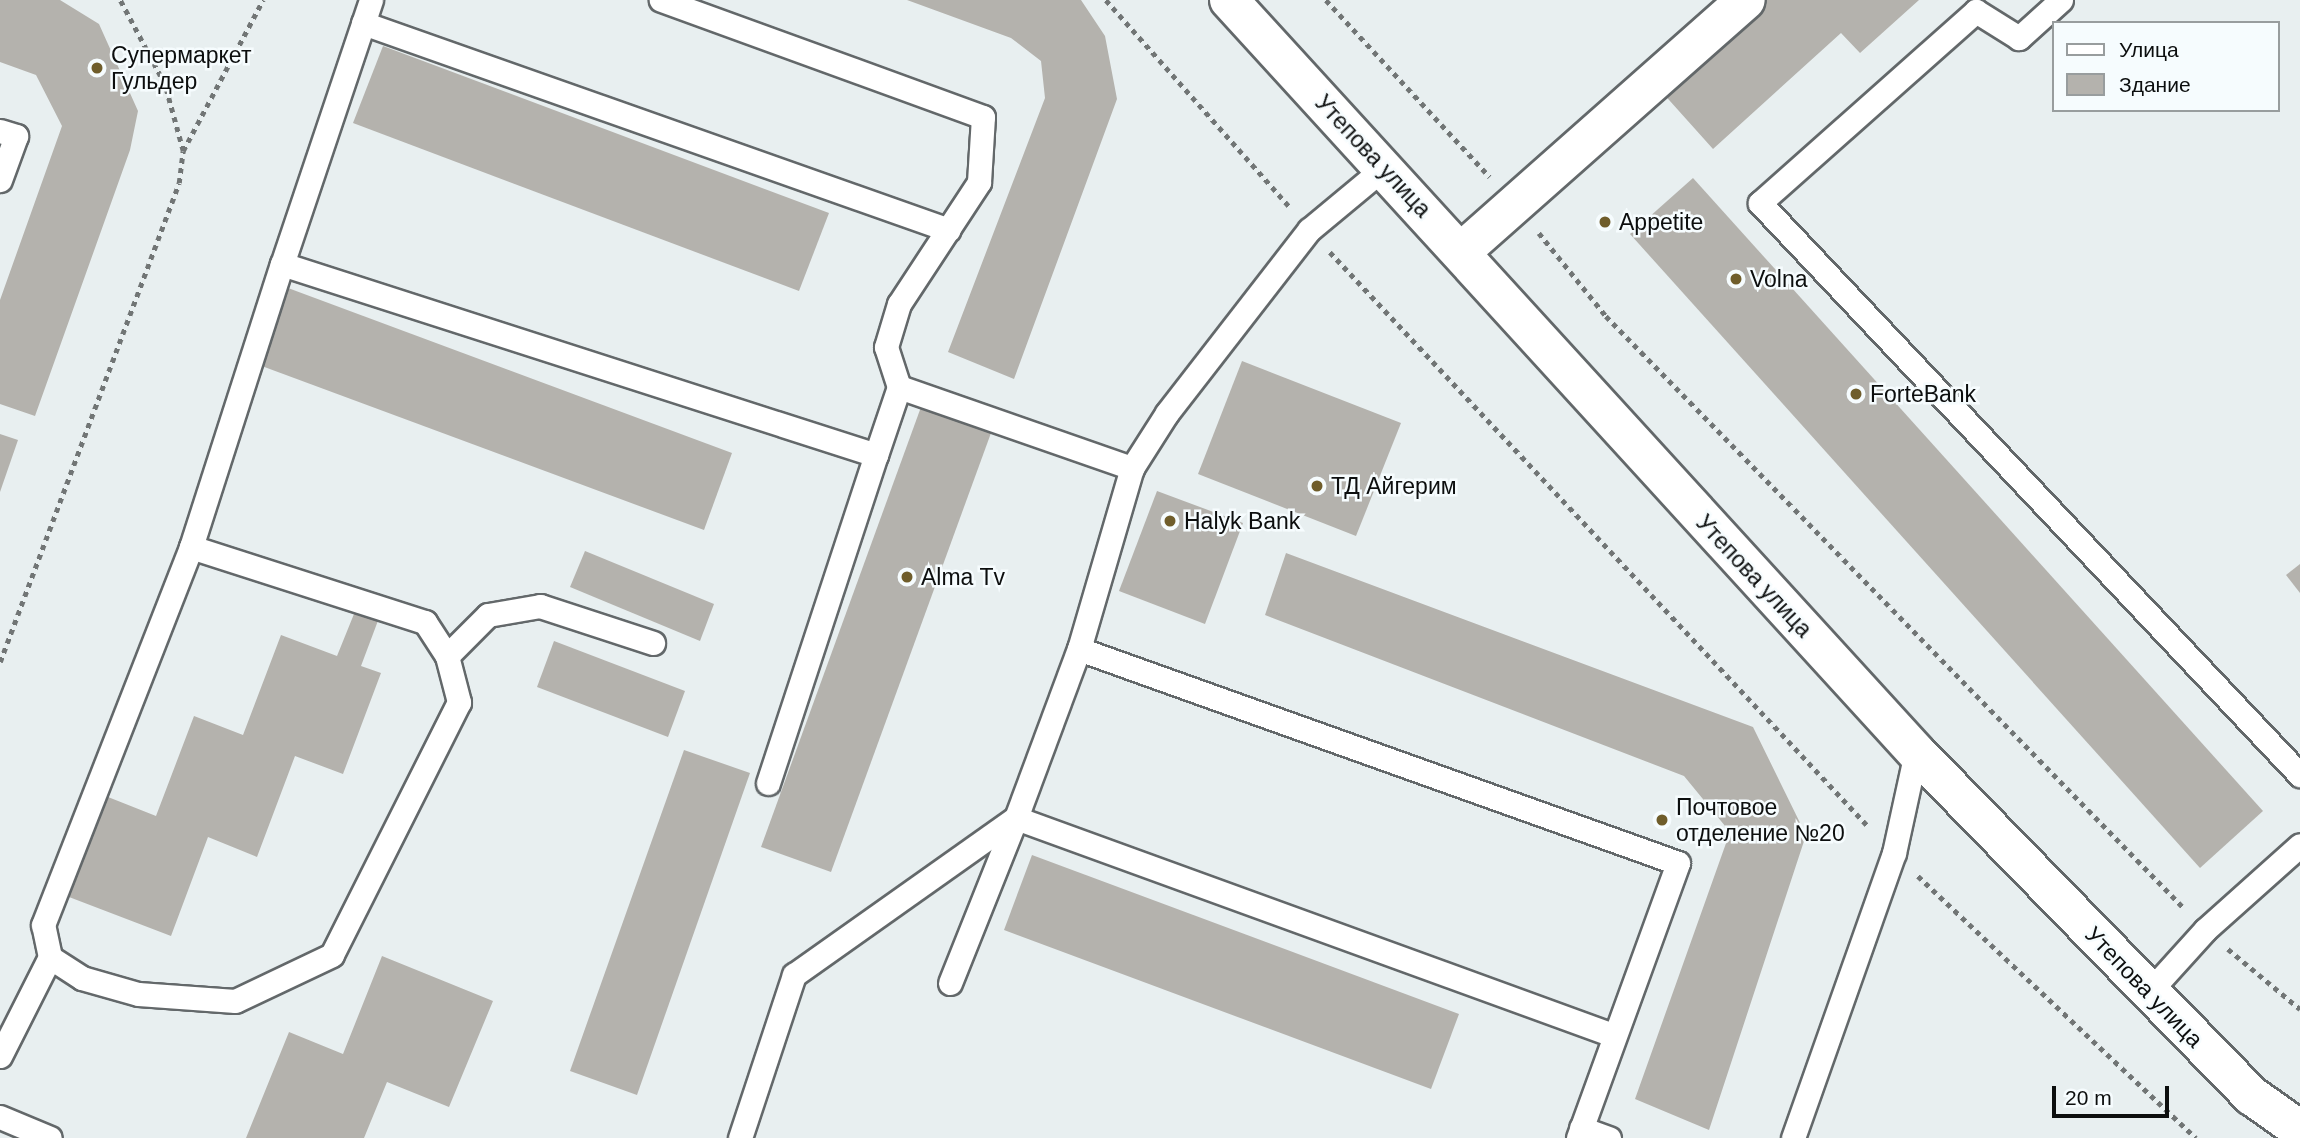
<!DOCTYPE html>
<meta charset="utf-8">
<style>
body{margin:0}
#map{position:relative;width:2300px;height:1138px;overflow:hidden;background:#e8eff0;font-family:Helvetica,sans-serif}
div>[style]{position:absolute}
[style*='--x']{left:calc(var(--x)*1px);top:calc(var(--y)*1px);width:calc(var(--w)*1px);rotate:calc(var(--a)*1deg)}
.building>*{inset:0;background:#b4b2ad}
.path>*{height:4.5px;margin-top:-2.25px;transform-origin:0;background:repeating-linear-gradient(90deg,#717575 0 5px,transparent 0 10px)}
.roads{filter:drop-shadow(2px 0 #63686a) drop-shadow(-2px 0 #63686a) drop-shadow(0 2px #63686a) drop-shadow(0 -2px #63686a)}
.lane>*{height:23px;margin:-11.5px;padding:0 11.5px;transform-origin:11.5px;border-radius:11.5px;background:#fff}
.street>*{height:38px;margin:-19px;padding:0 19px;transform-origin:19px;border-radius:19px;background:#fff}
.dots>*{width:19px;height:19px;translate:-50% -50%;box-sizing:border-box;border:4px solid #f6fcfe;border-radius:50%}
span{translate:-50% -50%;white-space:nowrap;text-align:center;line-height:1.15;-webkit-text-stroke:5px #f6fcfe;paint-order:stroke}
.poi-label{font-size:23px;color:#0c0e0e}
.left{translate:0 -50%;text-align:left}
.street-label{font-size:23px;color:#0c0e0e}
.legend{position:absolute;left:2052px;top:21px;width:228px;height:91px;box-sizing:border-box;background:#f6fcfe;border:2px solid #989d9e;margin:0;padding:9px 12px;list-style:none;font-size:21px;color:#0c0e0e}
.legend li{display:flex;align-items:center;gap:14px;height:35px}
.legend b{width:35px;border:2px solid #989d9e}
.scale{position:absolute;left:2052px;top:1086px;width:117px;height:32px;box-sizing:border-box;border:4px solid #0c0e0e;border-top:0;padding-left:9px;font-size:21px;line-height:24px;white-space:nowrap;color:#0c0e0e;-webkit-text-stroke:5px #f6fcfe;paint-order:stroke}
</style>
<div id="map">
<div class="building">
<i style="clip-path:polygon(0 0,60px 0,99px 24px,138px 111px,130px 150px,35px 416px,0 404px,0 300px,62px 126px,36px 75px,0 62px)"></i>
<i style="clip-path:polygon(907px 0,1081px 0,1105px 36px,1117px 99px,1014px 379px,948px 352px,1045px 98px,1041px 61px,1011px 38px)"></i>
<i style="clip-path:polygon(1762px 0,1919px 0,1860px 53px,1841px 33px,1713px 149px,1661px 91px)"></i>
<i style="clip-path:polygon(383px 46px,829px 213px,799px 291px,353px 123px)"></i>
<i style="clip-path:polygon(1693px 178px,2263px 811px,2200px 868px,1630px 234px)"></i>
<i style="clip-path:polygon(288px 288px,732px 453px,704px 530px,259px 365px)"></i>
<i style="clip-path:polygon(1242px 361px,1401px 423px,1356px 536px,1198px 474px)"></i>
<i style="clip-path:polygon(921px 407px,991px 433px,831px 872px,761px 847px)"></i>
<i style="clip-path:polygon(0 434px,18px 440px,0 492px)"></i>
<i style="clip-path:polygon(1157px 491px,1243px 523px,1205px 624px,1119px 591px)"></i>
<i style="clip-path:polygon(585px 551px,714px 604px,700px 641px,570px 587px)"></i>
<i style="clip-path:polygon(1286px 553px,1753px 727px,1806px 835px,1709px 1130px,1635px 1099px,1730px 832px,1684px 776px,1265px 615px)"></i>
<i style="clip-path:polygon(2300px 564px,2300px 593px,2286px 575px)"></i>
<i style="clip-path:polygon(356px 609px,379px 618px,361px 666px,381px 673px,343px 774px,295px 756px,257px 857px,208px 837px,171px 936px,69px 897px,108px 797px,156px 816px,194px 716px,243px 735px,281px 635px,337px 656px)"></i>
<i style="clip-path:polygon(554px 641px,685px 691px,668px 737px,537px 687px)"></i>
<i style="clip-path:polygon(684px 750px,750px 773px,637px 1095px,570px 1071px)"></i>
<i style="clip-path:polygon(1032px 855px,1459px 1014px,1431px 1089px,1004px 930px)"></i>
<i style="clip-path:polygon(382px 956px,493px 1001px,449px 1107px,387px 1082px,364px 1138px,246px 1138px,289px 1032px,343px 1054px)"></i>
</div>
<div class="path">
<i style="--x:1106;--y:0;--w:276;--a:48.4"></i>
<i style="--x:1326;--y:0;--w:241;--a:47.2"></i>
<i style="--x:183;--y:151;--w:171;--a:-62.1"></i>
<i style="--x:1539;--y:233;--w:107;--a:51.1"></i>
<i style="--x:1606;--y:316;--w:826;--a:45.69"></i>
<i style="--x:1330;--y:252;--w:785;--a:46.86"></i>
<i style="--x:0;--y:662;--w:511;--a:-69.51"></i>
<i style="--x:179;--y:183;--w:32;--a:-83"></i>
<i style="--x:183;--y:151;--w:68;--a:-105.3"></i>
<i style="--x:165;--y:85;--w:96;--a:-117.9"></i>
<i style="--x:1918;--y:876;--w:382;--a:43.3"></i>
<i style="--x:2228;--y:949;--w:94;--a:39.8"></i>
</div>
<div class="roads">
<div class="lane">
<i style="--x:371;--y:0;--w:279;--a:108.6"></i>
<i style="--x:282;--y:264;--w:624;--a:17.83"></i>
<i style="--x:876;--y:455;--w:72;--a:-71.3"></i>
<i style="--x:899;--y:387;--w:42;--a:-108"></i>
<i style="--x:886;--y:347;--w:45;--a:-73.2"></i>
<i style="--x:899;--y:304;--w:146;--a:-56.7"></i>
<i style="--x:979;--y:182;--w:65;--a:-86.5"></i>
<i style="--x:983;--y:117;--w:343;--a:-160"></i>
<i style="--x:2061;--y:0;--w:57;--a:137.9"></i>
<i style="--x:2019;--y:38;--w:51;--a:-147.9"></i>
<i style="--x:1976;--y:11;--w:289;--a:138.4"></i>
<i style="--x:1760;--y:203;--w:787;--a:46.65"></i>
<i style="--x:363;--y:23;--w:621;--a:19.46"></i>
<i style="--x:0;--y:131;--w:17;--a:17"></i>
<i style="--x:16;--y:136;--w:47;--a:110"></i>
<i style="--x:899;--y:387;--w:247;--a:19.2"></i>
<i style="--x:191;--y:547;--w:246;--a:17.8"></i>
<i style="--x:425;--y:622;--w:40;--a:57.1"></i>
<i style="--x:447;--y:656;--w:48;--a:75.4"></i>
<i style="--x:459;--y:702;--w:283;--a:116.7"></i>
<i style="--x:332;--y:955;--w:107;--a:154.6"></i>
<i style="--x:235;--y:1001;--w:97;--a:-175.9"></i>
<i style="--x:138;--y:994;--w:58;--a:-164.1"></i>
<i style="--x:82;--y:978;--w:38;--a:-147"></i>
<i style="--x:50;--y:957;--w:33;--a:-102"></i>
<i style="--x:43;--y:925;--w:406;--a:-68.6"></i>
<i style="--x:191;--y:547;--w:297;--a:-72.2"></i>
<i style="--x:1079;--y:649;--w:636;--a:19.66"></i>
<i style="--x:1678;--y:863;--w:293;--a:110"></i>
<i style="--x:447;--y:656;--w:58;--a:-45"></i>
<i style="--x:488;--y:615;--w:53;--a:-9.8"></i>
<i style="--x:540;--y:606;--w:119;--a:18.1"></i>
<i style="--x:768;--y:783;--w:345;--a:-71.8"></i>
<i style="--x:950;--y:983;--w:178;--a:-68.2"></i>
<i style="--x:1016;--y:818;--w:635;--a:19.98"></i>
<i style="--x:2149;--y:992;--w:84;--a:-47.9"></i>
<i style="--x:2205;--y:930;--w:127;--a:-41.8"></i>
<i style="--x:0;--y:1056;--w:111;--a:-63.2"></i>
<i style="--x:0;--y:1117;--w:54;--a:22.8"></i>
<i style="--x:1581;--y:1128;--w:30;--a:20"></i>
<i style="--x:740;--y:1138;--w:172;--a:-71.7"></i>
<i style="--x:794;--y:975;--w:272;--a:-35.3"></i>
<i style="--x:1016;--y:818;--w:180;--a:-69.6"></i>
<i style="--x:1079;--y:649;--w:189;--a:-73.7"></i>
<i style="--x:1132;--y:468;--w:65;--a:-57.5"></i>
<i style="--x:1167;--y:413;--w:232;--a:-52.2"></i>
<i style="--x:1309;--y:230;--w:99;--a:-39.7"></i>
<i style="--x:1793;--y:1138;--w:302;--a:-70.5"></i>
<i style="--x:1894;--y:853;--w:103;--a:-77.7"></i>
</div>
<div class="street">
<i style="--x:1229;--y:0;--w:1019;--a:47.59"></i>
<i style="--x:1916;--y:752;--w:481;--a:45.7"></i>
<i style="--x:2252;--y:1096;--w:59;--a:35.3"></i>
<i style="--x:1461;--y:252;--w:380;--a:-41.5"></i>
</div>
</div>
<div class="dots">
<i style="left:97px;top:68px;background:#6f5d2b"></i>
<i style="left:1605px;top:222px;background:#6f5d2b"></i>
<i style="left:1736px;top:279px;background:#6f5d2b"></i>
<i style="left:1856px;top:394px;background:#6f5d2b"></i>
<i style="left:1317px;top:486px;background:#6f5d2b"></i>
<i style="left:1170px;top:521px;background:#6f5d2b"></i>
<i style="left:907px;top:577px;background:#6f5d2b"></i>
<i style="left:1662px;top:820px;background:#6f5d2b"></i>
</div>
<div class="poi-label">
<span class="left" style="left:111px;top:68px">Супермаркет<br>Гульдер</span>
<span class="left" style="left:1619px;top:222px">Appetite</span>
<span class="left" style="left:1750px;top:279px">Volna</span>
<span class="left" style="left:1870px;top:394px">ForteBank</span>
<span class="left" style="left:1331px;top:486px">ТД Айгерим</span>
<span class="left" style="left:1184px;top:521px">Halyk Bank</span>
<span class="left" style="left:921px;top:577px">Alma Tv</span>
<span class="left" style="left:1676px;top:820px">Почтовое<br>отделение №20</span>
</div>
<div class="street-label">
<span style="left:1373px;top:156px;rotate:47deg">Утепова улица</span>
<span style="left:1754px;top:576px;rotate:47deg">Утепова улица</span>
<span style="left:2144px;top:987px;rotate:46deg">Утепова улица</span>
</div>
<ul class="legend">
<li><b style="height:9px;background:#fff"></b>Улица</li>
<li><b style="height:19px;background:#b4b2ad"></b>Здание</li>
</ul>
<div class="scale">20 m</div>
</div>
